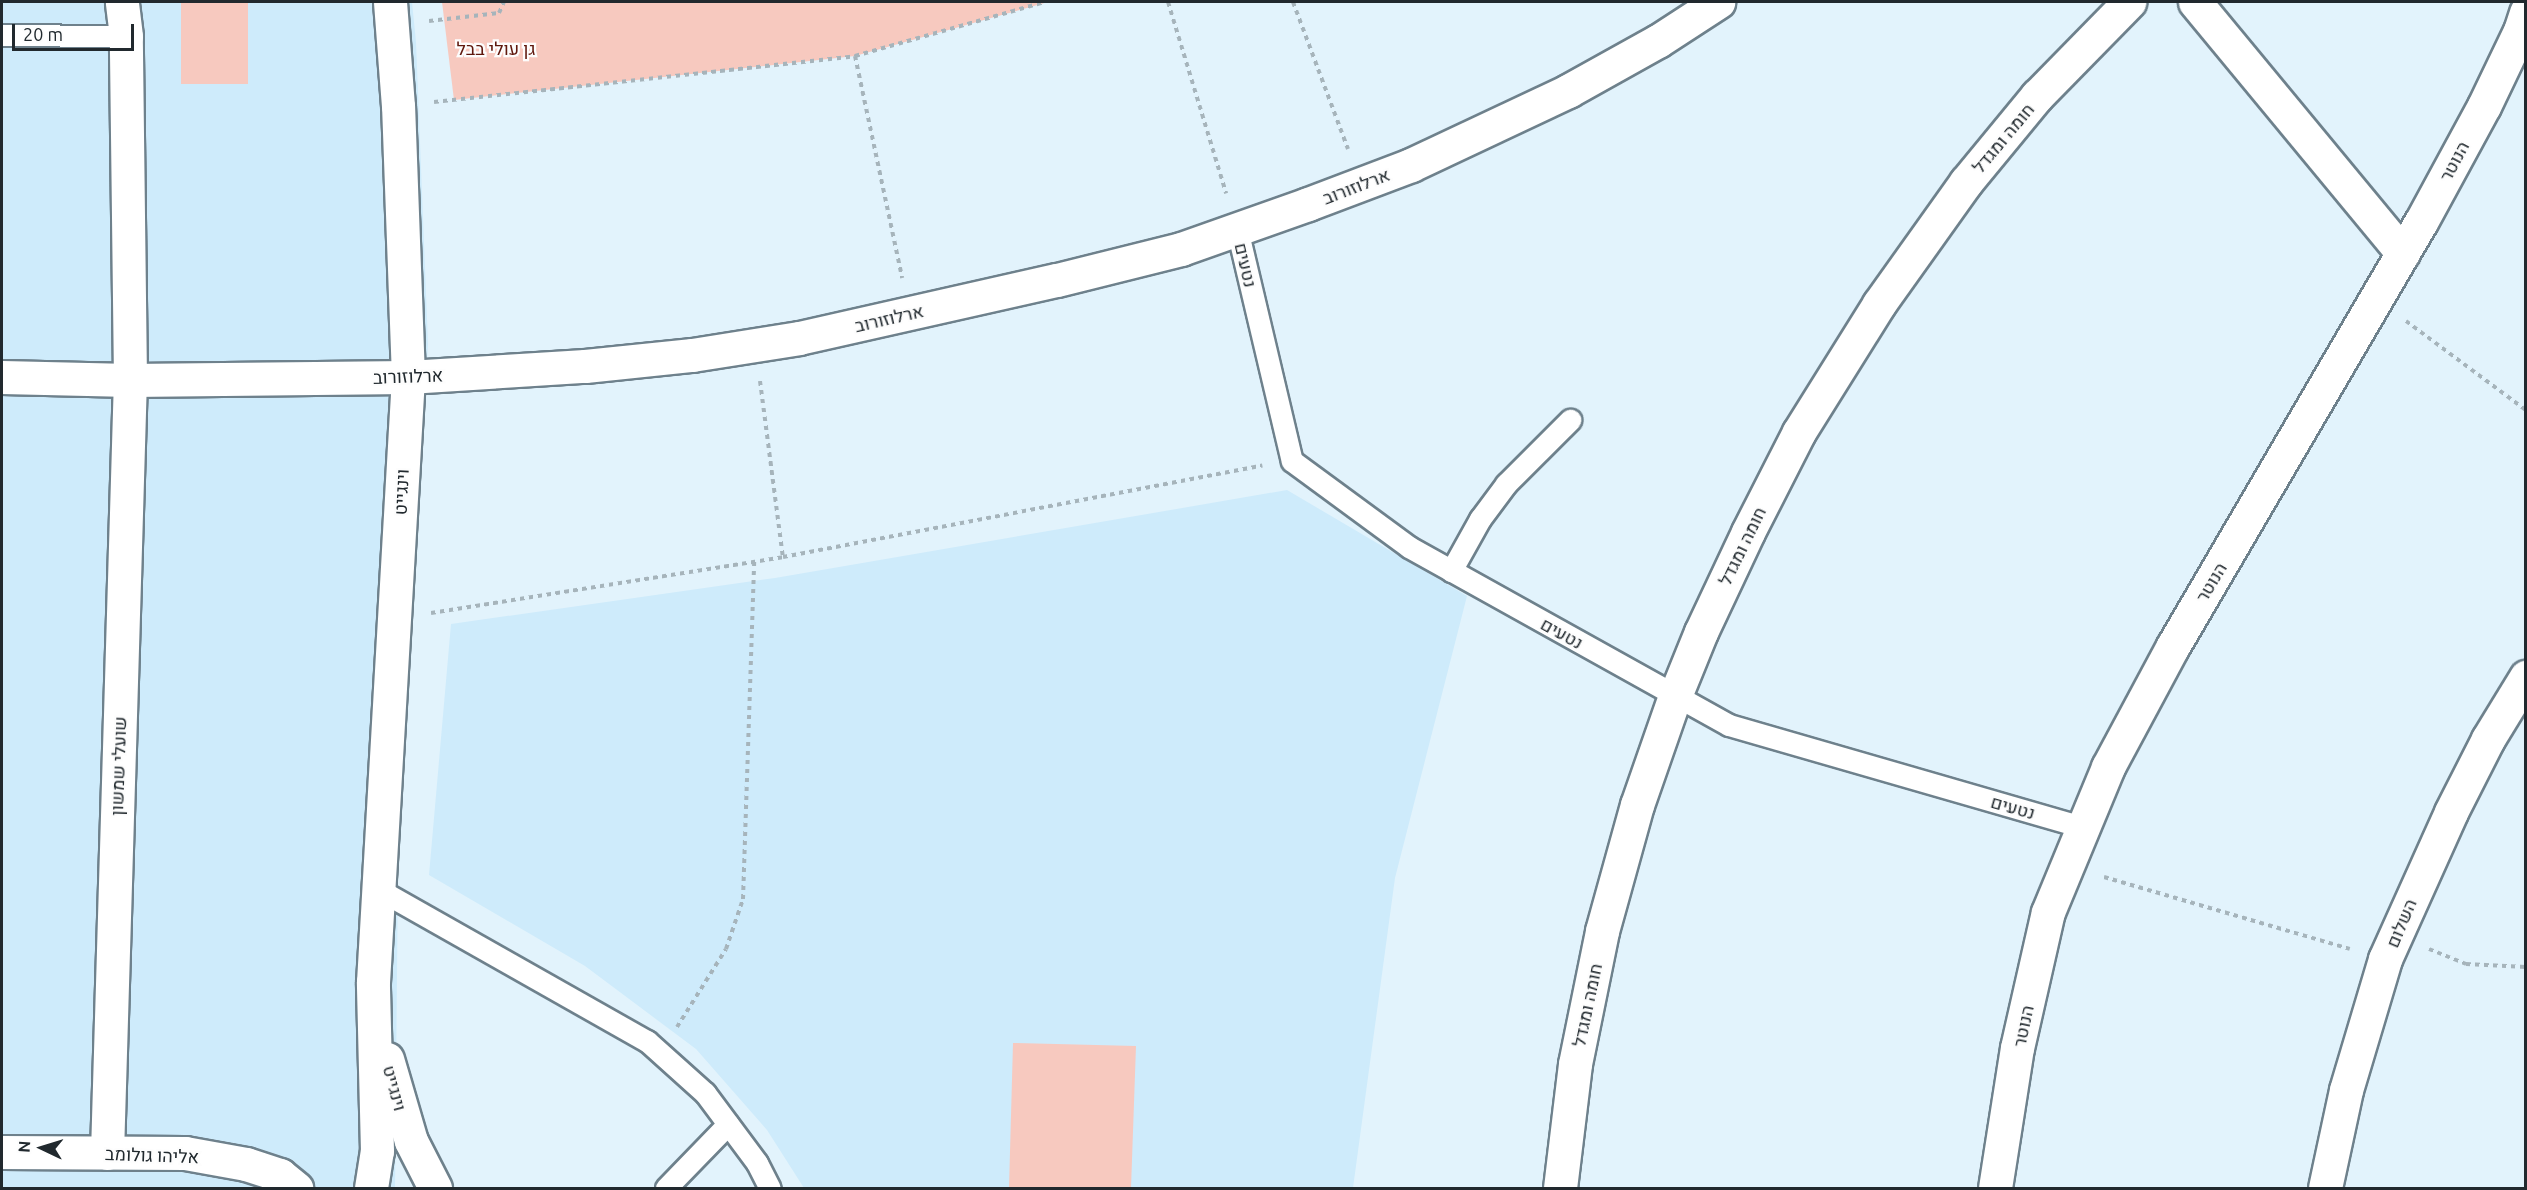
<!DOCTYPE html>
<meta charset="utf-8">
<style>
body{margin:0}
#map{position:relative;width:2527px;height:1190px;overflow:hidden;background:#e2f3fc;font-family:Ubuntu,Heebo,sans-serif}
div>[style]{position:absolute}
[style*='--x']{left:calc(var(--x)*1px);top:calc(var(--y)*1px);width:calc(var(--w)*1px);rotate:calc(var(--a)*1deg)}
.built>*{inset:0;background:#ceebfb}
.green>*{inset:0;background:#f7c9bf}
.path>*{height:4px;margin-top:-2px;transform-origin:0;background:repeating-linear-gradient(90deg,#a6b4bb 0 4.5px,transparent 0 9px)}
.roads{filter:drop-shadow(2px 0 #6e818c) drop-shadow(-2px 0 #6e818c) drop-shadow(0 2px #6e818c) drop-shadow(0 -2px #6e818c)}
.lane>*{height:21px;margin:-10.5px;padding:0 10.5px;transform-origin:10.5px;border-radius:10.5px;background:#fff}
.street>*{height:33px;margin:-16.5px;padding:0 16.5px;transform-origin:16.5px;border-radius:16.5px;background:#fff}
.secondary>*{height:33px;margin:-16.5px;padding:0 16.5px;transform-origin:16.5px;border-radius:16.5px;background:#fff}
span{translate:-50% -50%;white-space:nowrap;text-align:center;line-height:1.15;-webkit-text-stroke:4.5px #fdfdfd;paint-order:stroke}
.park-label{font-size:18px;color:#5f180d}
.street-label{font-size:18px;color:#21292e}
.frame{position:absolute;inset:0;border:3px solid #21292e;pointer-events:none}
.north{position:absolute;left:12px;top:1118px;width:60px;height:60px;-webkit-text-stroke:4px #fdfdfd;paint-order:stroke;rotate:274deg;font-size:16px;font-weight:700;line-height:24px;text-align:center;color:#21292e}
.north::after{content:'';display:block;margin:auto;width:21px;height:27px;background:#21292e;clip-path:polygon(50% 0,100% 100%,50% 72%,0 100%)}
.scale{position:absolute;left:12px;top:24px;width:122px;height:27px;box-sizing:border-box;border:3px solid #21292e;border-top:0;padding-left:8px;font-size:18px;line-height:21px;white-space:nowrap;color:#21292e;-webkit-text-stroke:4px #fdfdfd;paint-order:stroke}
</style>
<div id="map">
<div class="built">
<i style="clip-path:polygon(2px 2px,412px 2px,416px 42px,428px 344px,398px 870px,395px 1188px,2px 1188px)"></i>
<i style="clip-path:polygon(1287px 490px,1467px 596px,1395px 878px,1353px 1188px,804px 1188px,767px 1130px,696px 1049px,585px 966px,429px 875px,451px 624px,775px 578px)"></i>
</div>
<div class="green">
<i style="clip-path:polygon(181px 2px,248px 2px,248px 84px,181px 84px)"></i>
<i style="clip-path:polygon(442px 2px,1048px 2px,855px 56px,454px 100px)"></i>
<i style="clip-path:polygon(1013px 1043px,1136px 1046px,1131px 1188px,1009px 1188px)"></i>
</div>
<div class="path">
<i style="--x:1168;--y:2;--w:200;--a:73.1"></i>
<i style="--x:1293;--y:2;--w:157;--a:69.5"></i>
<i style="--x:429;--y:21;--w:70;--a:-6.5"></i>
<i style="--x:499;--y:13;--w:12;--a:-66"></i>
<i style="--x:855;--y:56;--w:227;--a:78"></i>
<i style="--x:434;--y:102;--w:424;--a:-6.2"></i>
<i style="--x:855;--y:56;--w:197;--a:-15.9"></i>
<i style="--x:2406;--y:321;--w:149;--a:36.6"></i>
<i style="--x:760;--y:381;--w:177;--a:82.6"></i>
<i style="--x:783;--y:557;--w:488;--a:-10.8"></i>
<i style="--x:431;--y:613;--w:356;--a:-9"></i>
<i style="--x:2104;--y:877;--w:256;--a:16.3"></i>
<i style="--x:2429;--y:949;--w:40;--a:22"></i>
<i style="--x:2466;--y:964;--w:60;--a:2.9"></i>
<i style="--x:677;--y:1027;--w:92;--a:-57.9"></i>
<i style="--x:726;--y:949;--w:53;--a:-71.2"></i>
<i style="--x:743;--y:899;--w:338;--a:-88.1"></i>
</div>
<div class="roads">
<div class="lane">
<i style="--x:2;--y:35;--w:124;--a:0.5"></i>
<i style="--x:1237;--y:229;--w:238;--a:76.7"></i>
<i style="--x:1292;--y:461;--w:145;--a:36.3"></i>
<i style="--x:1409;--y:547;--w:366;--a:29.1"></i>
<i style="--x:1729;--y:725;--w:368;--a:16.1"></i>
<i style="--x:1451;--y:571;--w:60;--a:-60.9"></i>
<i style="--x:1480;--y:519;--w:44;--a:-53.4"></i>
<i style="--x:1506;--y:484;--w:91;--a:-45"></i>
<i style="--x:378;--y:889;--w:309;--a:29.5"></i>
<i style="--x:647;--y:1041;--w:78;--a:41.9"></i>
<i style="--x:705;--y:1093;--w:87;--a:53.4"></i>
<i style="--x:757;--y:1163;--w:28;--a:63"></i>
<i style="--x:666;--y:1188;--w:89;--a:-45.9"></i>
</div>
<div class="street">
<i style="--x:2195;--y:2;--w:326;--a:50.4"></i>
<i style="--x:107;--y:1153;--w:773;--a:-88.3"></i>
<i style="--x:130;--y:380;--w:344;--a:-90.7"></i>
<i style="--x:126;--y:36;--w:34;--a:-97"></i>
<i style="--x:1560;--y:1188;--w:125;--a:-83.1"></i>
<i style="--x:1575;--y:1064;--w:136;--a:-78.5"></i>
<i style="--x:1602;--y:931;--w:131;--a:-74.5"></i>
<i style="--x:1637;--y:805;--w:115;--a:-70.8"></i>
<i style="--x:1675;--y:696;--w:69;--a:-67.9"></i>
<i style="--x:1701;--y:632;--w:110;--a:-64.8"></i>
<i style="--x:1748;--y:532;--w:112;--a:-63"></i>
<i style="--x:1799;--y:432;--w:151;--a:-58"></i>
<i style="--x:1879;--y:304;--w:150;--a:-54.5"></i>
<i style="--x:1966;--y:182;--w:112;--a:-50.5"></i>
<i style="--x:2037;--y:96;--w:132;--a:-45.6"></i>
<i style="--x:1995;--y:1188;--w:142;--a:-81.1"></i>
<i style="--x:2017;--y:1048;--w:139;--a:-77.2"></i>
<i style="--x:2048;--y:912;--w:157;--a:-67.5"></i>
<i style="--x:2108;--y:767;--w:137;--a:-61.8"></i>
<i style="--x:2173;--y:646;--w:491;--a:-59.7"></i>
<i style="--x:2421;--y:222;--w:132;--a:-61.5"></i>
<i style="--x:2484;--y:106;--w:83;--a:-64.4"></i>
<i style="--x:2520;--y:31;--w:20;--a:-72"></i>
</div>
<div class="secondary">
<i style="--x:2;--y:377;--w:128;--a:1.3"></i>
<i style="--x:130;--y:380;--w:278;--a:-0.6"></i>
<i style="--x:408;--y:377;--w:177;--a:-3.6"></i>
<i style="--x:585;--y:366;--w:108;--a:-5.9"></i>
<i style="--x:692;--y:355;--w:108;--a:-9"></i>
<i style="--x:799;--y:338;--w:264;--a:-12.7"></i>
<i style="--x:1057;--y:280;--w:128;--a:-14"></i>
<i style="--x:1181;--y:249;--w:135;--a:-19.5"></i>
<i style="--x:1308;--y:204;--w:110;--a:-20.7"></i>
<i style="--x:1411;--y:165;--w:174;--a:-25.2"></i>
<i style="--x:1568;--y:91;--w:103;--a:-29.1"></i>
<i style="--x:1658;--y:41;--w:72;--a:-33"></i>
<i style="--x:387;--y:1059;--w:85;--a:73.7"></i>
<i style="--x:411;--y:1141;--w:53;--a:62.9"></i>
<i style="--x:2;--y:1152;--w:183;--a:0.3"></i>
<i style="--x:185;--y:1153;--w:62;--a:10.2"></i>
<i style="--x:246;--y:1164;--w:36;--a:18"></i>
<i style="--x:280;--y:1175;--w:21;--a:39"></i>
<i style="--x:371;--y:1188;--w:37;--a:-81"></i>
<i style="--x:377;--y:1151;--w:169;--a:-91.4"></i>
<i style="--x:373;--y:982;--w:606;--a:-86.69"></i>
<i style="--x:408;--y:377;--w:271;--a:-92.1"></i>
<i style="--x:398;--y:106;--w:104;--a:-94.4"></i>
<i style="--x:2325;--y:1188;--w:100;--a:-77.9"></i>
<i style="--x:2346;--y:1090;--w:137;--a:-73.4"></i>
<i style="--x:2385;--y:959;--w:161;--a:-65.8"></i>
<i style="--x:2451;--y:812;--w:82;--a:-63.1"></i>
<i style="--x:2488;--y:739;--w:73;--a:-58.5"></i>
</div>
</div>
<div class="park-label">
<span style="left:496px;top:48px">גן עולי בבל</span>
</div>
<div class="street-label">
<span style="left:2003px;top:138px;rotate:-50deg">חומה ומגדל</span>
<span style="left:2454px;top:161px;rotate:-62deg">הנוטר</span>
<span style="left:1356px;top:186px;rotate:-21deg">ארלוזורוב</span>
<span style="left:1246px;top:265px;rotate:77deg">נטעים</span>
<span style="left:889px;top:318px;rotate:-13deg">ארלוזורוב</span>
<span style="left:408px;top:376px;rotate:-2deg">ארלוזורוב</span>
<span style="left:401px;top:492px;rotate:-87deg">וינגייט</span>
<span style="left:1742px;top:546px;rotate:-64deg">חומה ומגדל</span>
<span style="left:2211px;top:582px;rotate:-59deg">הנוטר</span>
<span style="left:1562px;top:633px;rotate:29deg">נטעים</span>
<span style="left:118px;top:766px;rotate:-88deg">שועלי שמשון</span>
<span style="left:2013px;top:807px;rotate:16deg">נטעים</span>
<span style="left:2401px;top:923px;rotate:-67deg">השלום</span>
<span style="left:1587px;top:1005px;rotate:-78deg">חומה ומגדל</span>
<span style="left:2023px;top:1026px;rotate:-78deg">הנוטר</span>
<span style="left:395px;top:1088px;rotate:75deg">וינגייט</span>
<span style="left:152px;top:1155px;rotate:2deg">אליהו גולומב</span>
</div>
<div class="frame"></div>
<div class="north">N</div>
<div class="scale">20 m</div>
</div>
